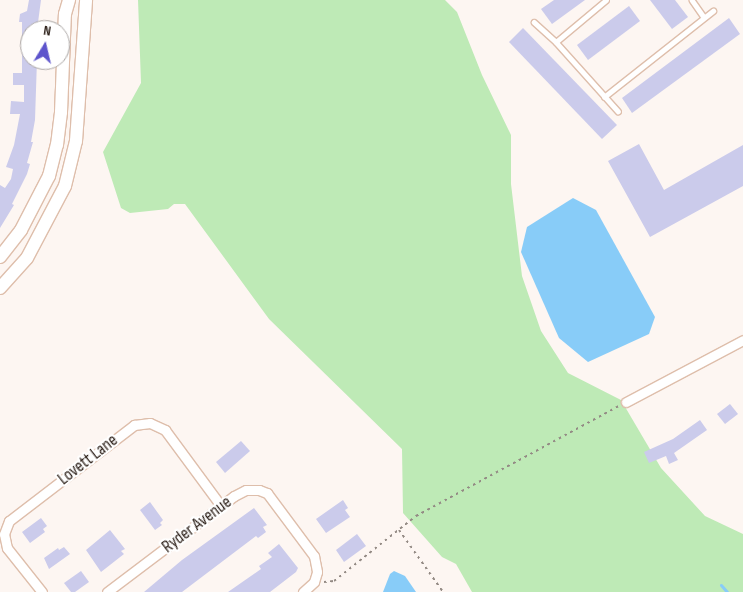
<!DOCTYPE html>
<style>
body{margin:0}
#map{position:relative;width:743px;height:592px;overflow:hidden;background:#fdf6f2;font-family:"Sofia Sans Condensed",sans-serif}
div>[style]{position:absolute}
[style*='--x']{left:calc(var(--x)*1px);top:calc(var(--y)*1px);width:calc(var(--w)*1px);rotate:calc(var(--a)*1deg)}
.green>*{inset:0;background:#beeab6}
.water>*{inset:0;background:#88ccf8}
.stream>*{height:3px;margin:-1.5px;padding:0 1.5px;transform-origin:1.5px;border-radius:1.5px;background:#88ccf8}
.building>*{inset:0;background:#cbcbeb}
.path>*{height:2px;margin-top:-1px;transform-origin:0;background:repeating-linear-gradient(90deg,#938a84 0 2.5px,transparent 0 6.5px)}
.roads{filter:drop-shadow(1px 0 #debeab) drop-shadow(-1px 0 #debeab) drop-shadow(0 1px #debeab) drop-shadow(0 -1px #debeab)}
.lane>*{height:4.5px;margin:-2.25px;padding:0 2.25px;transform-origin:2.25px;border-radius:2.25px;background:#fff}
.street>*{height:9px;margin:-4.5px;padding:0 4.5px;transform-origin:4.5px;border-radius:4.5px;background:#fff}
.secondary>*{height:12px;margin:-6px;padding:0 6px;transform-origin:6px;border-radius:6px;background:#fff}
span{translate:-50% -50%;white-space:nowrap;text-align:center;line-height:1.15;-webkit-text-stroke:4.5px #fff;paint-order:stroke}
.street-label{font-size:18px;color:#2b1f18}
.north{position:absolute;left:20px;top:20px;width:50px;height:50px;box-sizing:border-box;background:#fff;border:1px solid #aaa5a3;border-radius:50%;rotate:9deg;font-size:14px;font-weight:700;line-height:20px;text-align:center;color:#2b1f18}
.north::after{content:'';display:block;margin:auto;width:18px;height:22px;background:#5d54cc;clip-path:polygon(50% 0,100% 100%,50% 72%,0 100%)}
</style>
<div id="map">
<div class="green">
<i style="clip-path:polygon(138px 0,445px 0,457px 12px,482px 75px,511px 135px,511px 184px,522px 276px,541px 331px,568px 373px,621px 400px,661px 468px,705px 516px,743px 534px,743px 592px,472px 592px,456px 564px,442px 557px,403px 513px,402px 449px,269px 319px,185px 204px,174px 204px,168px 209px,130px 213px,121px 208px,103px 152px,141px 83px)"></i>
</div>
<div class="water">
<i style="clip-path:polygon(573px 198px,596px 210px,655px 317px,649px 334px,588px 362px,559px 338px,521px 252px,527px 227px)"></i>
<i style="clip-path:polygon(394px 571px,405px 576px,416px 592px,383px 592px,390px 574px)"></i>
</div>
<div class="stream">
<i style="--x:721;--y:585;--w:9;--a:49"></i>
</div>
<div class="building">
<i style="clip-path:polygon(29px 0,41px 0,37px 30px,30px 30px,30px 60px,37px 60px,35px 120px,31px 142px,33px 142px,27px 163px,30px 164px,27px 174px,12px 204px,14px 205px,0 228px,0 185px,5px 188px,11px 179px,13px 169px,6px 167px,14px 145px,20px 114px,10px 114px,11px 101px,24px 102px,24px 85px,13px 85px,13px 73px,22px 73px,22px 22px,19px 22px,20px 14px,27px 11px)"></i>
<i style="clip-path:polygon(554px 0,585px 0,552px 24px,541px 9px)"></i>
<i style="clip-path:polygon(650px 0,675px 0,688px 17px,672px 29px)"></i>
<i style="clip-path:polygon(629px 6px,640px 21px,588px 60px,577px 45px)"></i>
<i style="clip-path:polygon(729px 18px,740px 34px,632px 113px,622px 98px)"></i>
<i style="clip-path:polygon(523px 28px,617px 125px,602px 139px,509px 42px)"></i>
<i style="clip-path:polygon(639px 144px,664px 190px,743px 145px,743px 186px,650px 237px,608px 161px)"></i>
<i style="clip-path:polygon(730px 404px,738px 414px,725px 424px,717px 414px)"></i>
<i style="clip-path:polygon(700px 420px,707px 430px,674px 453px,678px 460px,669px 464px,666px 456px,649px 463px,644px 452px,673px 439px)"></i>
<i style="clip-path:polygon(241px 441px,250px 451px,225px 473px,216px 462px)"></i>
<i style="clip-path:polygon(343px 500px,348px 508px,345px 510px,350px 517px,326px 533px,316px 519px)"></i>
<i style="clip-path:polygon(150px 502px,163px 520px,160px 523px,162px 525px,155px 530px,140px 510px)"></i>
<i style="clip-path:polygon(254px 508px,267px 525px,263px 527px,266px 532px,258px 538px,256px 536px,182px 592px,144px 592px,182px 560px)"></i>
<i style="clip-path:polygon(41px 518px,47px 526px,43px 529px,45px 532px,30px 543px,22px 532px)"></i>
<i style="clip-path:polygon(110px 530px,125px 549px,121px 551px,124px 554px,101px 572px,86px 550px)"></i>
<i style="clip-path:polygon(357px 534px,366px 546px,344px 562px,336px 550px)"></i>
<i style="clip-path:polygon(279px 544px,298px 568px,296px 572px,270px 592px,228px 592px,261px 569px,259px 566px,272px 557px,268px 553px)"></i>
<i style="clip-path:polygon(64px 547px,70px 554px,49px 569px,44px 558px,58px 548px,59px 550px)"></i>
<i style="clip-path:polygon(81px 571px,89px 582px,75px 592px,71px 592px,64px 583px)"></i>
</div>
<div class="path">
<i style="--x:399;--y:530;--w:76;--a:54.6"></i>
<i style="--x:324;--y:582;--w:10;--a:-6"></i>
<i style="--x:334;--y:581;--w:105;--a:-38.4"></i>
<i style="--x:416;--y:516;--w:231;--a:-28.5"></i>
</div>
<div class="roads">
<div class="lane">
<i style="--x:692;--y:0;--w:21;--a:55"></i>
<i style="--x:534;--y:22;--w:30;--a:42"></i>
<i style="--x:556;--y:42;--w:93;--a:48.1"></i>
<i style="--x:556;--y:42;--w:65;--a:-40"></i>
<i style="--x:604;--y:97;--w:139;--a:-38.3"></i>
</div>
<div class="street">
<i style="--x:626;--y:402;--w:132;--a:-27.9"></i>
<i style="--x:42;--y:592;--w:56;--a:-128.5"></i>
<i style="--x:7;--y:548;--w:14;--a:-102"></i>
<i style="--x:4;--y:534;--w:14;--a:-69"></i>
<i style="--x:9;--y:521;--w:158;--a:-37.5"></i>
<i style="--x:134;--y:425;--w:16;--a:-7"></i>
<i style="--x:150;--y:423;--w:17;--a:25"></i>
<i style="--x:165;--y:430;--w:94;--a:53.6"></i>
<i style="--x:107;--y:592;--w:159;--a:-37.1"></i>
<i style="--x:234;--y:496;--w:13;--a:-27"></i>
<i style="--x:246;--y:490;--w:13;--a:0"></i>
<i style="--x:259;--y:490;--w:9;--a:21"></i>
<i style="--x:267;--y:493;--w:79;--a:53.3"></i>
<i style="--x:314;--y:556;--w:16;--a:79"></i>
<i style="--x:317;--y:572;--w:10;--a:107"></i>
<i style="--x:314;--y:582;--w:15;--a:138"></i>
</div>
<div class="secondary">
<i style="--x:0;--y:257;--w:34;--a:-52"></i>
<i style="--x:21;--y:230;--w:61;--a:-62.6"></i>
<i style="--x:49;--y:176;--w:32;--a:-76"></i>
<i style="--x:57;--y:145;--w:33;--a:-83"></i>
<i style="--x:61;--y:112;--w:98;--a:-87.7"></i>
<i style="--x:65;--y:14;--w:15;--a:-74"></i>
<i style="--x:0;--y:288;--w:40;--a:-48"></i>
<i style="--x:27;--y:258;--w:81;--a:-62.2"></i>
<i style="--x:65;--y:186;--w:46;--a:-76.3"></i>
<i style="--x:76;--y:141;--w:141;--a:-85.9"></i>
</div>
</div>
<div class="street-label">
<span style="left:88px;top:460px;rotate:-38deg">Lovett Lane</span>
<span style="left:197px;top:525px;rotate:-37deg">Ryder Avenue</span>
</div>
<div class="north">N</div>
</div>
